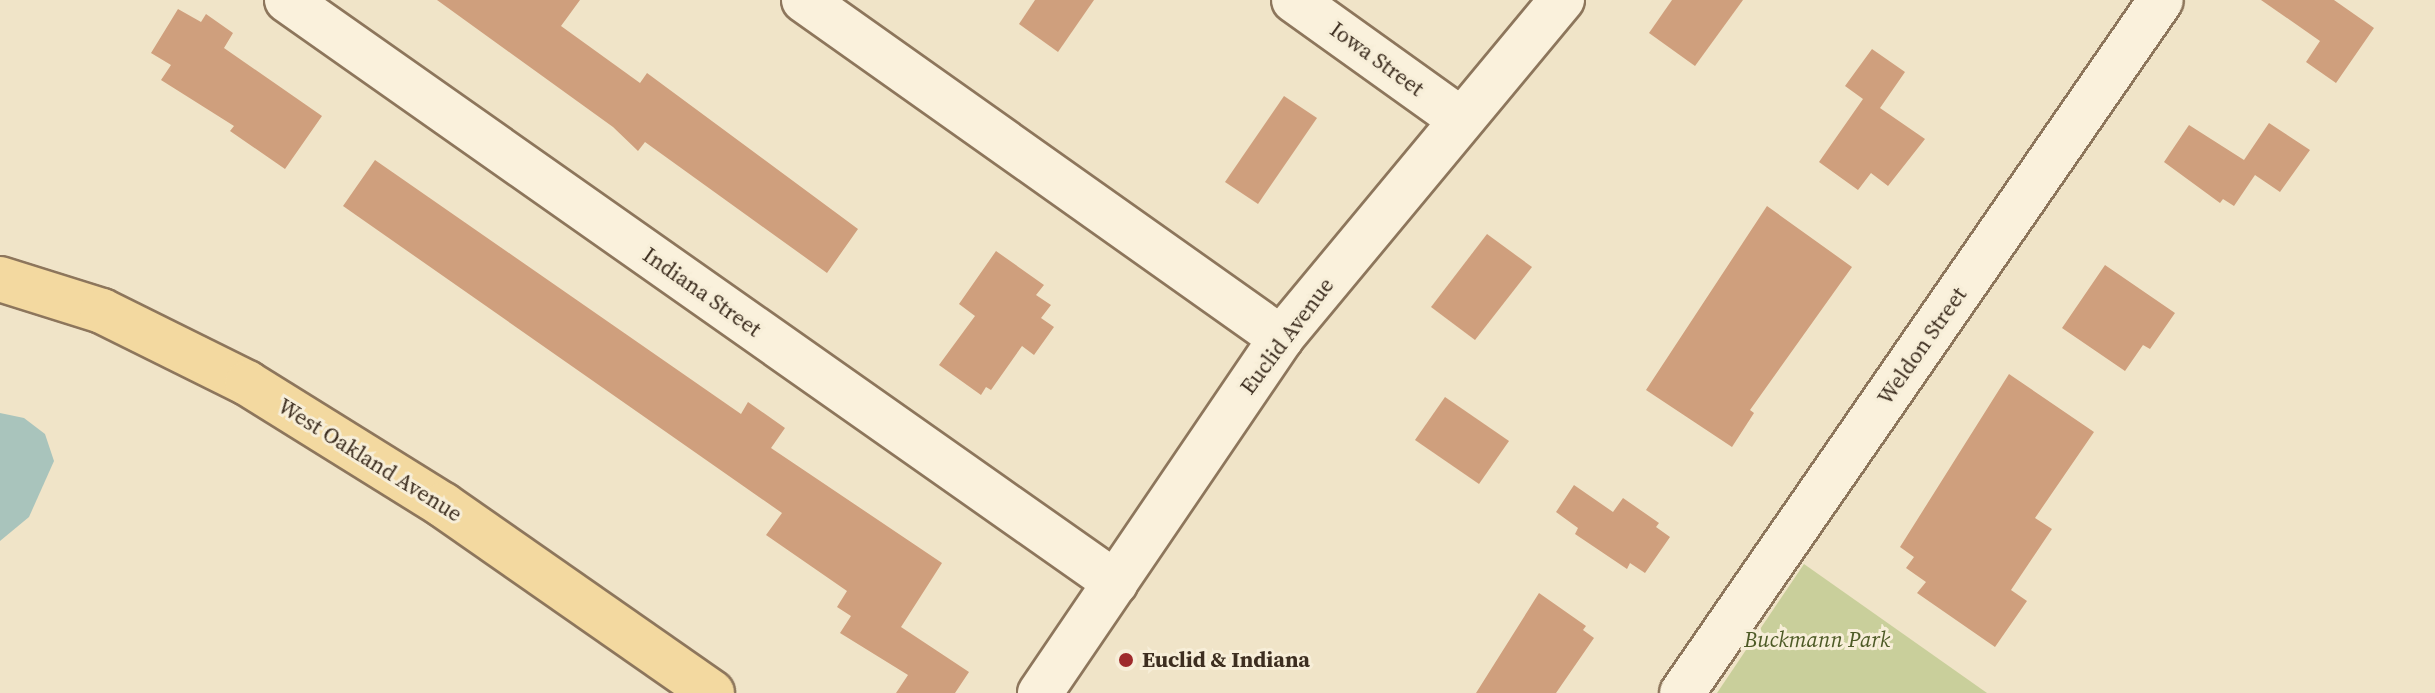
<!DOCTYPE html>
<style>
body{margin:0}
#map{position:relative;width:2435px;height:693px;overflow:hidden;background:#f0e4c8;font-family:"Source Serif 4",serif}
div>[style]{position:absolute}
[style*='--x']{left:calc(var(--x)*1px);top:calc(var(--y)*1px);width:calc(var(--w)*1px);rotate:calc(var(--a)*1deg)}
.green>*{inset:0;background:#c9cf9b}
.water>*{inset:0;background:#a9c4bc}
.building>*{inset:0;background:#cf9f7d}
.roads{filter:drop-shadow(2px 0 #8d765c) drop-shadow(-2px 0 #8d765c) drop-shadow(0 2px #8d765c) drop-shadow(0 -2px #8d765c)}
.minor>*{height:44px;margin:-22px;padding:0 22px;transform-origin:22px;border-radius:22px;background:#faf1dc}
.major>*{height:44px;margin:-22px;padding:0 22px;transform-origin:22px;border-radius:22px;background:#f3d9a0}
.dots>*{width:22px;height:22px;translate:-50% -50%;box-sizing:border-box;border:4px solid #f7eed8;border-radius:50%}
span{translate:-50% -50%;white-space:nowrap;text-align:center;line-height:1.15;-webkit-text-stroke:6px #f7eed8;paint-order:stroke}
.street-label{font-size:22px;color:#3d2e20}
.park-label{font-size:22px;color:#4d5a26;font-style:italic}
.poi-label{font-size:22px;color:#3d2e20;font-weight:700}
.left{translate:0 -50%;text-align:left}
</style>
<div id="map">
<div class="green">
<i style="clip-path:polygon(1804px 564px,1987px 693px,1717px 693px)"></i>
</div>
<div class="water">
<i style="clip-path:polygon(0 413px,24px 418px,45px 434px,54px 461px,29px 517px,0 541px)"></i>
</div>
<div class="building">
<i style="clip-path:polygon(437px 0,580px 0,561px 26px,640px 83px,647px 73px,858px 229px,827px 273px,645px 142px,638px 151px,613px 127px)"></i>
<i style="clip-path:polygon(1035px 0,1094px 0,1058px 52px,1019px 24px)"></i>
<i style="clip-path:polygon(1672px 0,1743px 0,1695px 66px,1649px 33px)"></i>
<i style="clip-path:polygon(2261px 0,2334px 0,2374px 28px,2336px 83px,2306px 62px,2320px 41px)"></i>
<i style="clip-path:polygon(178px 9px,201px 22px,206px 14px,233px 33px,224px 48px,322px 116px,285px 169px,230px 131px,234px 126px,161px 80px,171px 65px,151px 53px)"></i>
<i style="clip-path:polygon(1872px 49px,1905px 72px,1880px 108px,1925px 139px,1888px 186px,1871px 173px,1858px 190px,1819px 162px,1863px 99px,1845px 86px)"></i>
<i style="clip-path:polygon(1284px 96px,1317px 118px,1258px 204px,1225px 182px)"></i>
<i style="clip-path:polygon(2269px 123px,2310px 150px,2280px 192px,2255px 175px,2234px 206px,2223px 199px,2220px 203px,2164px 162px,2189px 125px,2244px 160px)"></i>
<i style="clip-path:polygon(375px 160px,741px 414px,748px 402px,785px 428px,771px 448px,942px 563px,901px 627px,969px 672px,955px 693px,896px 693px,908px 675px,840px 633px,851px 616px,837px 607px,847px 591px,766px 535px,782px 513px,343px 206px)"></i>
<i style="clip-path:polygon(1767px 206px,1852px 267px,1750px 410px,1754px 413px,1732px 447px,1646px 390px)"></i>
<i style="clip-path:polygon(1487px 234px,1532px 267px,1475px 340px,1431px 307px)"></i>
<i style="clip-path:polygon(996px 251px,1044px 285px,1036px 295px,1051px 305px,1041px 318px,1054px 327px,1034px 355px,1022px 346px,991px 390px,986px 387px,981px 395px,939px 365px,975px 316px,959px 304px)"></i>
<i style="clip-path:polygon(2105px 265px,2175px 313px,2150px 349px,2143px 345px,2125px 371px,2062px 328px)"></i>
<i style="clip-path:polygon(2009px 374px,2094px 432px,2035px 518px,2052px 529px,2011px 590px,2027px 601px,1995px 647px,1917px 593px,1926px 582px,1906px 568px,1914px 557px,1900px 547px)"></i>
<i style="clip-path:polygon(1445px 397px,1509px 441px,1479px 484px,1415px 440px)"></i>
<i style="clip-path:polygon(1574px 485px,1613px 512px,1623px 498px,1659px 523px,1656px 527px,1670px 537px,1645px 573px,1630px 563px,1627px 569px,1575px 534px,1578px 528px,1556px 512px)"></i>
<i style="clip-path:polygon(1539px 593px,1586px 626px,1583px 630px,1594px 638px,1556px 693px,1476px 693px)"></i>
</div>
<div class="roads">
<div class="minor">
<i style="--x:287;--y:0;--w:1013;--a:35.12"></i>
<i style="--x:804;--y:0;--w:585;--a:35.32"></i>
<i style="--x:1294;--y:0;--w:204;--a:35.6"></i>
<i style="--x:1040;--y:693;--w:429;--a:-55.8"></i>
<i style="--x:1281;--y:338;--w:440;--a:-50.3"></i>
<i style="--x:1682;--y:693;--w:842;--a:-55.35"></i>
</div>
<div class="major">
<i style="--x:0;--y:279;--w:107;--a:17.4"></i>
<i style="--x:102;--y:311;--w:162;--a:26.4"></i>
<i style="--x:247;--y:383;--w:231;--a:31.9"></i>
<i style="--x:443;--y:505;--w:328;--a:34.9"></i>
</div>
</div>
<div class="dots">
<i style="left:1126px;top:660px;background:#9e2a2b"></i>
</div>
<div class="street-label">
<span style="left:1377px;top:59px;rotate:36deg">Iowa Street</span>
<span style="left:702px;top:292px;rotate:35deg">Indiana Street</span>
<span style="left:1287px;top:336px;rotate:-53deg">Euclid Avenue</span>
<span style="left:1922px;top:346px;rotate:-55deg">Weldon Street</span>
<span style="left:370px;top:460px;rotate:32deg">West Oakland Avenue</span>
</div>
<div class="park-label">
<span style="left:1817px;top:640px">Buckmann Park</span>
</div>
<div class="poi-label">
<span class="left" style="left:1142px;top:660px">Euclid &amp; Indiana</span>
</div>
</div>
